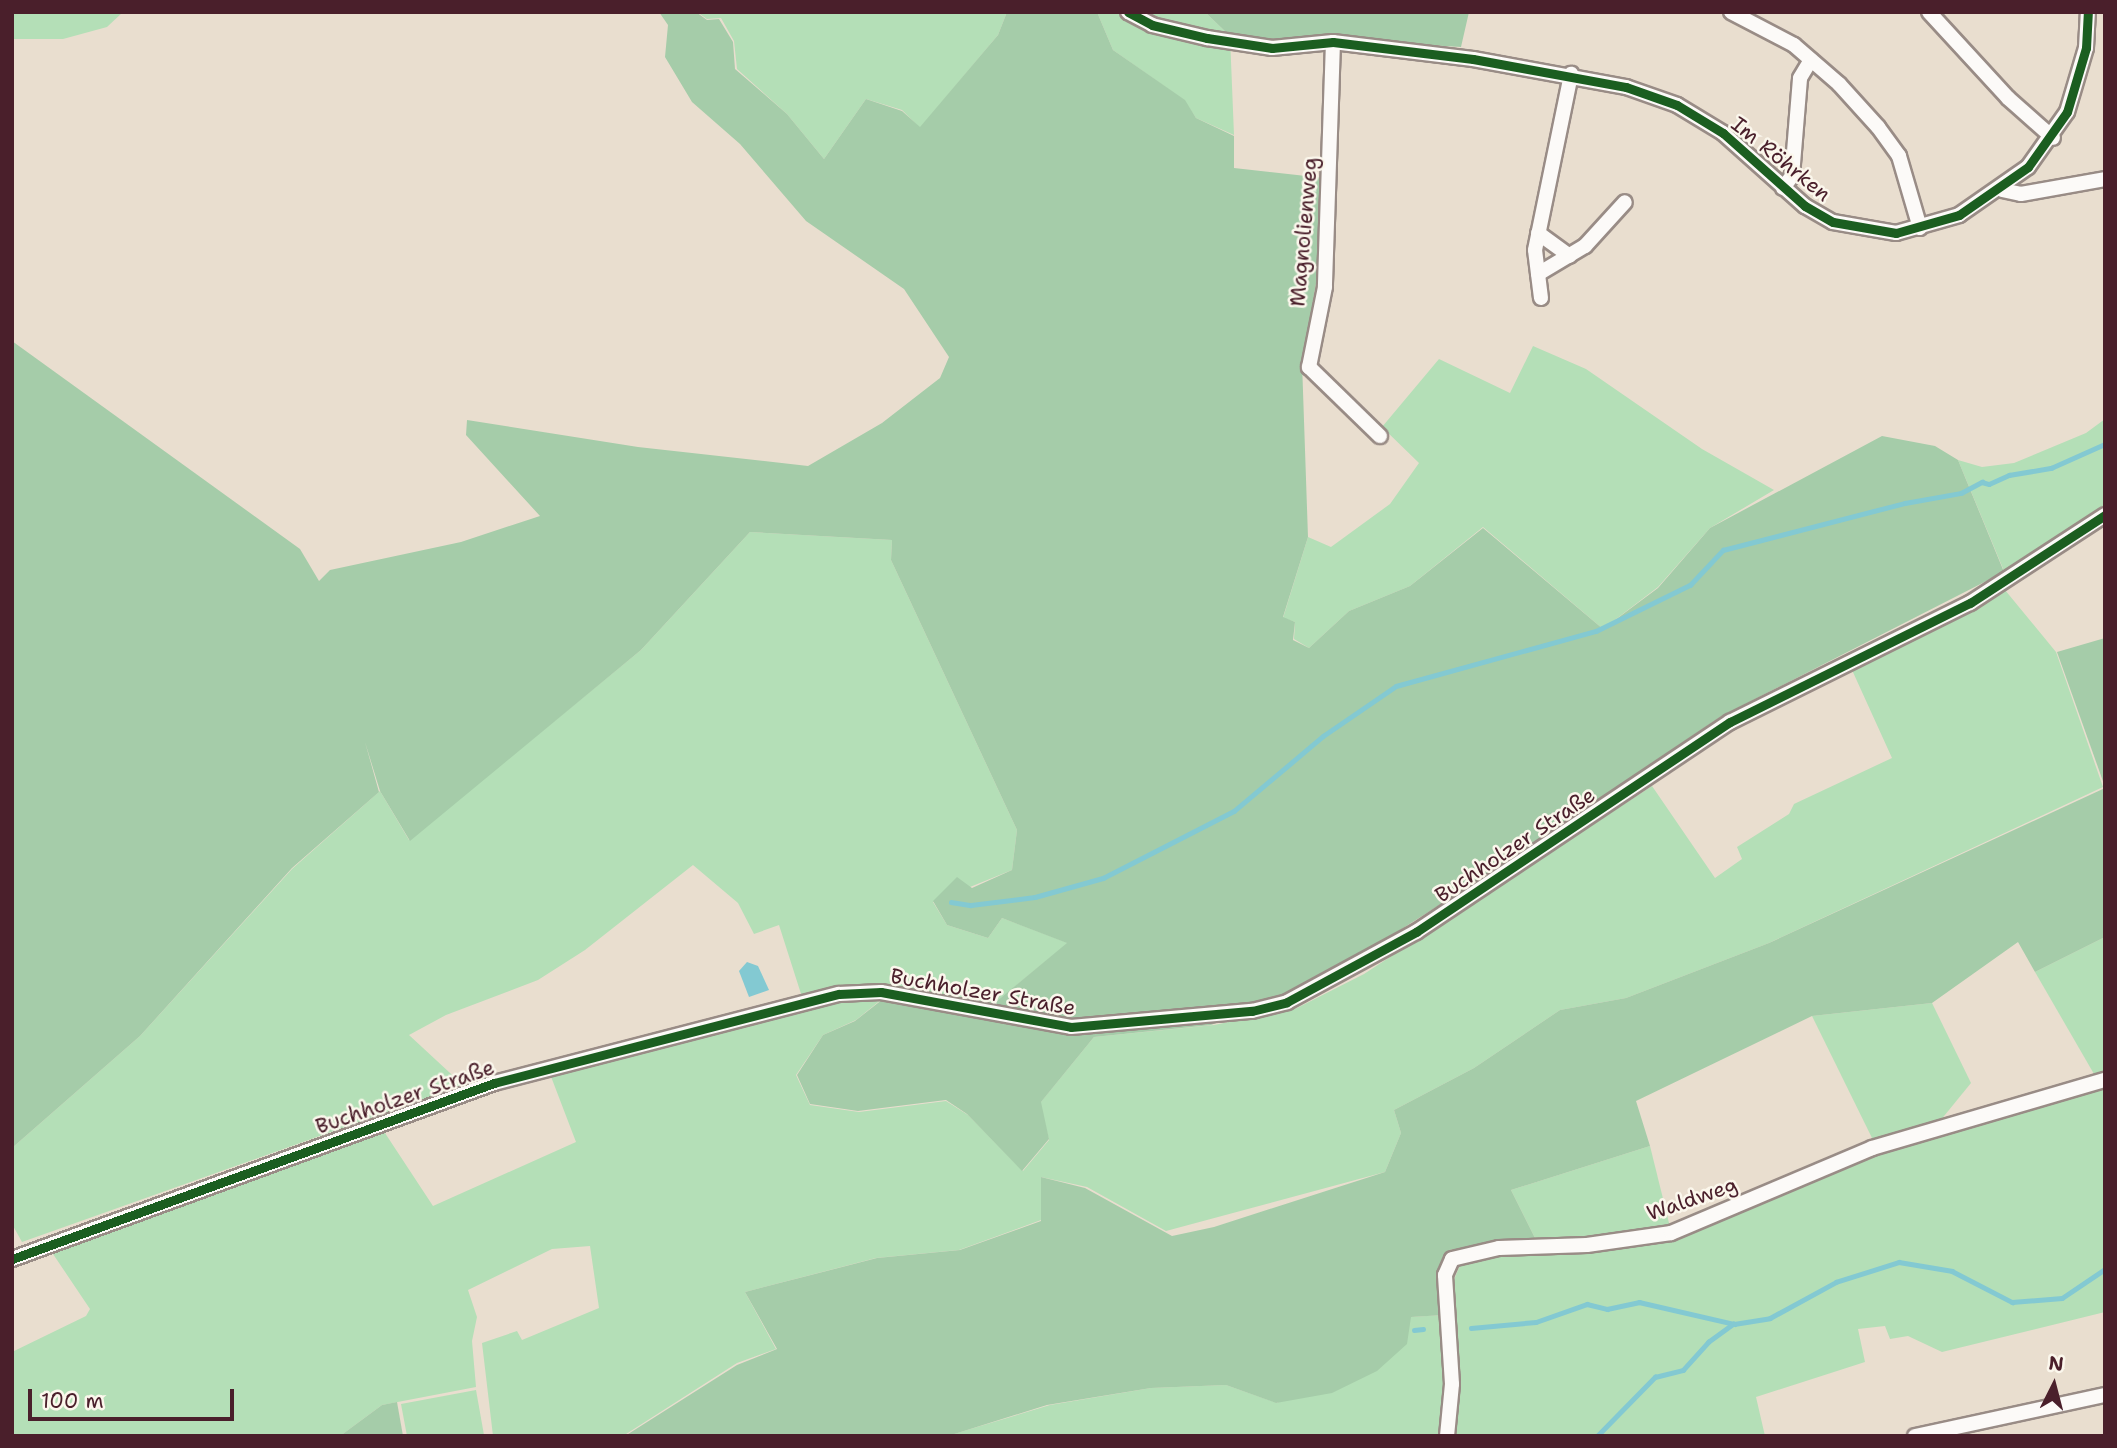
<!DOCTYPE html>
<meta charset="utf-8">
<style>
body{margin:0}
#map{position:relative;width:2117px;height:1448px;overflow:hidden;background:#e9decf;font-family:"Shantell Sans",sans-serif}
div>[style]{position:absolute}
[style*='--x']{left:calc(var(--x)*1px);top:calc(var(--y)*1px);width:calc(var(--w)*1px);rotate:calc(var(--a)*1deg)}
.green>*{inset:0;background:#b4dfb7}
.forest>*{inset:0;background:#a5cca9}
.water>*{inset:0;background:#83c9d2}
.stream>*{height:4.5px;margin:-2.25px;padding:0 2.25px;transform-origin:2.25px;border-radius:2.25px;background:#83c9d2}
.roads{filter:drop-shadow(2px 0 #998c86) drop-shadow(-2px 0 #998c86) drop-shadow(0 2px #998c86) drop-shadow(0 -2px #998c86)}
.minor>*{height:14px;margin:-7px;padding:0 7px;transform-origin:7px;border-radius:7px;background:#fcfaf8}
.cycleway>*{height:9px;margin:-4.5px;padding:0 4.5px;transform-origin:4.5px;border-radius:4.5px;background:#1b5e20}
span{translate:-50% -50%;white-space:nowrap;text-align:center;line-height:1.15;-webkit-text-stroke:5px #fbf7ec;paint-order:stroke}
.street-label{font-size:21px;color:#4a1f2b}
.frame{position:absolute;inset:0;border:14px solid #4a1f2b;pointer-events:none}
.north{position:absolute;left:2019px;top:1350px;width:70px;height:70px;-webkit-text-stroke:5px #fbf7ec;paint-order:stroke;rotate:6deg;font-size:19px;font-weight:700;line-height:28px;text-align:center;color:#4a1f2b}
.north::after{content:'';display:block;margin:auto;width:24px;height:32px;background:#4a1f2b;clip-path:polygon(50% 0,100% 100%,50% 72%,0 100%)}
.scale{position:absolute;left:28px;top:1389px;width:206px;height:32px;box-sizing:border-box;border:4px solid #4a1f2b;border-top:0;padding-left:9px;font-size:21px;line-height:24px;white-space:nowrap;color:#4a1f2b;-webkit-text-stroke:5px #fbf7ec;paint-order:stroke}
</style>
<div id="map">
<div class="green">
<i style="clip-path:polygon(12px 12px,123px 12px,107px 27px,63px 39px,12px 39px)"></i>
<i style="clip-path:polygon(697px 12px,1007px 12px,998px 35px,920px 128px,902px 110px,866px 99px,824px 159px,787px 114px,737px 69px,734px 41px,721px 18px,707px 19px)"></i>
<i style="clip-path:polygon(1097px 12px,1205px 12px,1230px 36px,1234px 135px,1196px 118px,1184px 100px,1113px 50px)"></i>
<i style="clip-path:polygon(1533px 346px,1586px 369px,1702px 449px,1774px 490px,1710px 528px,1658px 587px,1603px 629px,1483px 527px,1410px 586px,1349px 611px,1309px 648px,1294px 639px,1295px 622px,1283px 618px,1308px 537px,1331px 547px,1390px 504px,1419px 463px,1382px 427px,1439px 359px,1510px 393px)"></i>
<i style="clip-path:polygon(2105px 419px,2105px 507px,2004px 571px,1958px 460px,1982px 467px,2014px 463px,2086px 433px)"></i>
<i style="clip-path:polygon(750px 532px,892px 540px,891px 560px,1017px 830px,1012px 870px,933px 902px,947px 925px,988px 938px,1002px 918px,1068px 943px,991px 1006px,895px 987px,849px 985px,802px 997px,779px 925px,754px 934px,738px 903px,693px 865px,585px 950px,538px 980px,446px 1015px,409px 1035px,463px 1085px,22px 1242px,12px 1224px,12px 1148px,140px 1036px,292px 869px,380px 791px,409px 840px,641px 650px)"></i>
<i style="clip-path:polygon(2005px 590px,2056px 652px,2103px 787px,1769px 943px,1626px 998px,1560px 1010px,1474px 1068px,1394px 1110px,1401px 1133px,1385px 1172px,1166px 1231px,1087px 1187px,1041px 1177px,1041px 1220px,959px 1250px,876px 1258px,745px 1292px,776px 1349px,737px 1363px,623px 1436px,493px 1436px,482px 1343px,517px 1331px,522px 1340px,599px 1308px,590px 1246px,552px 1249px,468px 1290px,477px 1317px,472px 1341px,476px 1387px,382px 1405px,340px 1436px,12px 1436px,12px 1352px,86px 1316px,90px 1309px,51px 1251px,383px 1130px,433px 1206px,576px 1142px,550px 1074px,848px 998px,882px 999px,856px 1020px,823px 1035px,796px 1075px,810px 1105px,859px 1112px,946px 1101px,968px 1115px,1023px 1171px,1049px 1140px,1040px 1103px,1094px 1037px,1214px 1025px,1297px 1008px,1364px 974px,1652px 786px,1715px 878px,1742px 859px,1737px 847px,1789px 814px,1794px 804px,1892px 758px,1852px 670px)"></i>
<i style="clip-path:polygon(2105px 937px,2105px 1071px,2094px 1074px,2035px 972px)"></i>
<i style="clip-path:polygon(1932px 1003px,1971px 1083px,1940px 1121px,1873px 1140px,1812px 1016px)"></i>
<i style="clip-path:polygon(2105px 1085px,2105px 1312px,1942px 1352px,1908px 1336px,1890px 1339px,1885px 1326px,1858px 1329px,1865px 1362px,1756px 1397px,1765px 1436px,1452px 1436px,1453px 1282px,1462px 1260px,1672px 1237px,1889px 1148px)"></i>
<i style="clip-path:polygon(1650px 1146px,1670px 1227px,1619px 1238px,1536px 1240px,1511px 1190px)"></i>
<i style="clip-path:polygon(1444px 1315px,1444px 1436px,947px 1436px,1050px 1405px,1151px 1388px,1226px 1385px,1277px 1403px,1410px 1317px)"></i>
<i style="clip-path:polygon(476px 1390px,484px 1435px,407px 1436px,401px 1404px)"></i>
</div>
<div class="forest">
<i style="clip-path:polygon(659px 12px,696px 12px,707px 20px,719px 19px,733px 42px,735px 69px,787px 114px,824px 159px,866px 99px,902px 111px,920px 127px,998px 35px,1007px 12px,1097px 12px,1113px 50px,1185px 100px,1196px 118px,1234px 136px,1234px 168px,1324px 178px,1319px 267px,1302px 362px,1308px 537px,1283px 617px,1295px 622px,1293px 640px,1309px 648px,1349px 611px,1410px 586px,1483px 528px,1603px 629px,1658px 588px,1710px 528px,1882px 436px,1935px 446px,1958px 460px,2004px 572px,1720px 717px,1524px 851px,1317px 983px,1211px 1025px,1094px 1037px,1041px 1102px,1049px 1139px,1022px 1171px,967px 1114px,946px 1100px,858px 1111px,810px 1104px,797px 1075px,823px 1035px,855px 1021px,883px 999px,991px 1006px,1067px 943px,1002px 918px,988px 938px,947px 925px,933px 901px,957px 877px,972px 888px,1012px 870px,1017px 830px,891px 560px,892px 540px,750px 532px,641px 650px,410px 841px,380px 791px,365px 742px,379px 792px,292px 868px,140px 1036px,12px 1148px,12px 341px,300px 549px,319px 581px,330px 570px,461px 542px,540px 516px,466px 435px,467px 420px,638px 447px,808px 466px,882px 423px,940px 378px,949px 357px,904px 289px,806px 221px,740px 144px,692px 102px,665px 57px,668px 25px)"></i>
<i style="clip-path:polygon(1205px 12px,1469px 12px,1461px 47px,1324px 39px,1274px 42px,1230px 36px)"></i>
<i style="clip-path:polygon(2105px 638px,2105px 787px,2057px 652px)"></i>
<i style="clip-path:polygon(2105px 788px,2105px 937px,2035px 972px,2018px 942px,1932px 1003px,1812px 1016px,1636px 1101px,1650px 1146px,1511px 1190px,1536px 1240px,1449px 1250px,1439px 1279px,1444px 1315px,1411px 1317px,1407px 1344px,1377px 1371px,1332px 1393px,1276px 1403px,1226px 1385px,1151px 1388px,1047px 1405px,948px 1436px,625px 1436px,737px 1365px,777px 1349px,745px 1292px,877px 1258px,960px 1250px,1041px 1221px,1041px 1177px,1085px 1188px,1172px 1236px,1214px 1227px,1385px 1172px,1401px 1133px,1394px 1110px,1474px 1068px,1560px 1010px,1626px 998px,1769px 943px)"></i>
<i style="clip-path:polygon(397px 1402px,403px 1436px,340px 1436px,382px 1405px)"></i>
</div>
<div class="water">
<i style="clip-path:polygon(747px 962px,758px 966px,769px 990px,749px 997px,739px 971px)"></i>
</div>
<div class="stream">
<i style="--x:951;--y:902;--w:20;--a:9"></i>
<i style="--x:971;--y:905;--w:64;--a:-7.1"></i>
<i style="--x:1035;--y:897;--w:71;--a:-15.6"></i>
<i style="--x:1103;--y:878;--w:147;--a:-27.1"></i>
<i style="--x:1234;--y:811;--w:116;--a:-40.1"></i>
<i style="--x:1323;--y:736;--w:88;--a:-34.4"></i>
<i style="--x:1396;--y:686;--w:207;--a:-15.4"></i>
<i style="--x:1596;--y:631;--w:105;--a:-26.1"></i>
<i style="--x:1690;--y:585;--w:48;--a:-46.7"></i>
<i style="--x:1723;--y:550;--w:188;--a:-14.5"></i>
<i style="--x:1905;--y:503;--w:57;--a:-10.1"></i>
<i style="--x:1961;--y:493;--w:24;--a:-28"></i>
<i style="--x:1982;--y:482;--w:7;--a:16"></i>
<i style="--x:1989;--y:484;--w:22;--a:-24"></i>
<i style="--x:2009;--y:475;--w:43;--a:-9.5"></i>
<i style="--x:2051;--y:468;--w:59;--a:-24"></i>
<i style="--x:1471;--y:1328;--w:65;--a:-5.3"></i>
<i style="--x:1536;--y:1322;--w:54;--a:-19.4"></i>
<i style="--x:1587;--y:1304;--w:21;--a:14"></i>
<i style="--x:1607;--y:1309;--w:33;--a:-12"></i>
<i style="--x:1639;--y:1302;--w:98;--a:13"></i>
<i style="--x:1734;--y:1324;--w:36;--a:-9"></i>
<i style="--x:1770;--y:1318;--w:75;--a:-28.6"></i>
<i style="--x:1836;--y:1282;--w:66;--a:-17.6"></i>
<i style="--x:1899;--y:1262;--w:54;--a:9.6"></i>
<i style="--x:1952;--y:1271;--w:68;--a:27.3"></i>
<i style="--x:2012;--y:1302;--w:50;--a:-4.6"></i>
<i style="--x:2062;--y:1298;--w:52;--a:-34"></i>
<i style="--x:1414;--y:1330;--w:9;--a:-6"></i>
<i style="--x:1597;--y:1436;--w:83;--a:-45.5"></i>
<i style="--x:1655;--y:1377;--w:29;--a:-14"></i>
<i style="--x:1683;--y:1370;--w:38;--a:-48"></i>
<i style="--x:1708;--y:1342;--w:31;--a:-36"></i>
</div>
<div class="roads">
<div class="minor">
<i style="--x:1128;--y:12;--w:27;--a:28"></i>
<i style="--x:1152;--y:25;--w:57;--a:13.3"></i>
<i style="--x:1207;--y:38;--w:66;--a:8.7"></i>
<i style="--x:1272;--y:48;--w:61;--a:-5.6"></i>
<i style="--x:1333;--y:42;--w:141;--a:6.9"></i>
<i style="--x:1473;--y:59;--w:156;--a:10.4"></i>
<i style="--x:1626;--y:87;--w:54;--a:19.4"></i>
<i style="--x:1677;--y:105;--w:54;--a:31.3"></i>
<i style="--x:1723;--y:133;--w:110;--a:41.7"></i>
<i style="--x:1805;--y:206;--w:32;--a:30"></i>
<i style="--x:1833;--y:222;--w:64;--a:9.9"></i>
<i style="--x:1896;--y:233;--w:66;--a:-15.9"></i>
<i style="--x:1959;--y:215;--w:84;--a:-34.8"></i>
<i style="--x:2028;--y:167;--w:67;--a:-54.7"></i>
<i style="--x:2067;--y:112;--w:67;--a:-73.5"></i>
<i style="--x:2086;--y:48;--w:36;--a:-87"></i>
<i style="--x:1731;--y:12;--w:71;--a:27.6"></i>
<i style="--x:1794;--y:45;--w:60;--a:40.9"></i>
<i style="--x:1839;--y:84;--w:58;--a:47.8"></i>
<i style="--x:1878;--y:127;--w:36;--a:54"></i>
<i style="--x:1899;--y:156;--w:75;--a:73.7"></i>
<i style="--x:1929;--y:12;--w:117;--a:47.4"></i>
<i style="--x:2008;--y:98;--w:60;--a:41.6"></i>
<i style="--x:1333;--y:42;--w:245;--a:91.9"></i>
<i style="--x:1325;--y:287;--w:82;--a:101.3"></i>
<i style="--x:1309;--y:367;--w:99;--a:44.2"></i>
<i style="--x:1783;--y:188;--w:15;--a:-53"></i>
<i style="--x:1792;--y:176;--w:98;--a:-85.3"></i>
<i style="--x:1800;--y:78;--w:21;--a:-59"></i>
<i style="--x:2002;--y:190;--w:19;--a:12"></i>
<i style="--x:2021;--y:194;--w:85;--a:-10.1"></i>
<i style="--x:1538;--y:233;--w:39;--a:36"></i>
<i style="--x:1538;--y:274;--w:55;--a:-30.8"></i>
<i style="--x:1585;--y:246;--w:59;--a:-47.7"></i>
<i style="--x:1541;--y:298;--w:48;--a:-97.1"></i>
<i style="--x:1535;--y:250;--w:180;--a:-78.4"></i>
<i style="--x:12;--y:1259;--w:513;--a:-20.06"></i>
<i style="--x:494;--y:1083;--w:356;--a:-14.5"></i>
<i style="--x:839;--y:994;--w:42;--a:-2.7"></i>
<i style="--x:881;--y:992;--w:193;--a:10.4"></i>
<i style="--x:1071;--y:1027;--w:182;--a:-5.1"></i>
<i style="--x:1252;--y:1011;--w:36;--a:-14"></i>
<i style="--x:1287;--y:1002;--w:147;--a:-28.5"></i>
<i style="--x:1416;--y:932;--w:378;--a:-33.8"></i>
<i style="--x:1730;--y:722;--w:268;--a:-26.4"></i>
<i style="--x:1970;--y:603;--w:161;--a:-33.1"></i>
<i style="--x:1447;--y:1436;--w:52;--a:-84.5"></i>
<i style="--x:1452;--y:1384;--w:109;--a:-93.7"></i>
<i style="--x:1445;--y:1275;--w:17;--a:-66"></i>
<i style="--x:1452;--y:1259;--w:48;--a:-13.2"></i>
<i style="--x:1499;--y:1248;--w:88;--a:-2"></i>
<i style="--x:1587;--y:1245;--w:85;--a:-8.1"></i>
<i style="--x:1671;--y:1233;--w:218;--a:-22.9"></i>
<i style="--x:1872;--y:1148;--w:243;--a:-16.3"></i>
<i style="--x:1915;--y:1436;--w:194;--a:-12.2"></i>
</div>
</div>
<div class="cycleway">
<i style="--x:1128;--y:12;--w:27;--a:28"></i>
<i style="--x:1152;--y:25;--w:57;--a:13.3"></i>
<i style="--x:1207;--y:38;--w:66;--a:8.7"></i>
<i style="--x:1272;--y:48;--w:61;--a:-5.6"></i>
<i style="--x:1333;--y:42;--w:141;--a:6.9"></i>
<i style="--x:1473;--y:59;--w:156;--a:10.4"></i>
<i style="--x:1626;--y:87;--w:54;--a:19.4"></i>
<i style="--x:1677;--y:105;--w:54;--a:31.3"></i>
<i style="--x:1723;--y:133;--w:110;--a:41.7"></i>
<i style="--x:1805;--y:206;--w:32;--a:30"></i>
<i style="--x:1833;--y:222;--w:64;--a:9.9"></i>
<i style="--x:1896;--y:233;--w:66;--a:-15.9"></i>
<i style="--x:1959;--y:215;--w:84;--a:-34.8"></i>
<i style="--x:2028;--y:167;--w:67;--a:-54.7"></i>
<i style="--x:2067;--y:112;--w:67;--a:-73.5"></i>
<i style="--x:2086;--y:48;--w:36;--a:-87"></i>
<i style="--x:12;--y:1259;--w:513;--a:-20.06"></i>
<i style="--x:494;--y:1083;--w:356;--a:-14.5"></i>
<i style="--x:839;--y:994;--w:42;--a:-2.7"></i>
<i style="--x:881;--y:992;--w:193;--a:10.4"></i>
<i style="--x:1071;--y:1027;--w:182;--a:-5.1"></i>
<i style="--x:1252;--y:1011;--w:36;--a:-14"></i>
<i style="--x:1287;--y:1002;--w:147;--a:-28.5"></i>
<i style="--x:1416;--y:932;--w:378;--a:-33.8"></i>
<i style="--x:1730;--y:722;--w:268;--a:-26.4"></i>
<i style="--x:1970;--y:603;--w:161;--a:-33.1"></i>
</div>
<div class="street-label">
<span style="left:1781px;top:159px;rotate:39deg">Im Röhrken</span>
<span style="left:1304px;top:232px;rotate:-85deg">Magnolienweg</span>
<span style="left:1515px;top:845px;rotate:-34deg">Buchholzer Straße</span>
<span style="left:983px;top:992px;rotate:10deg">Buchholzer Straße</span>
<span style="left:405px;top:1097px;rotate:-19deg">Buchholzer Straße</span>
<span style="left:1692px;top:1199px;rotate:-19deg">Waldweg</span>
</div>
<div class="frame"></div>
<div class="north">N</div>
<div class="scale">100 m</div>
</div>
